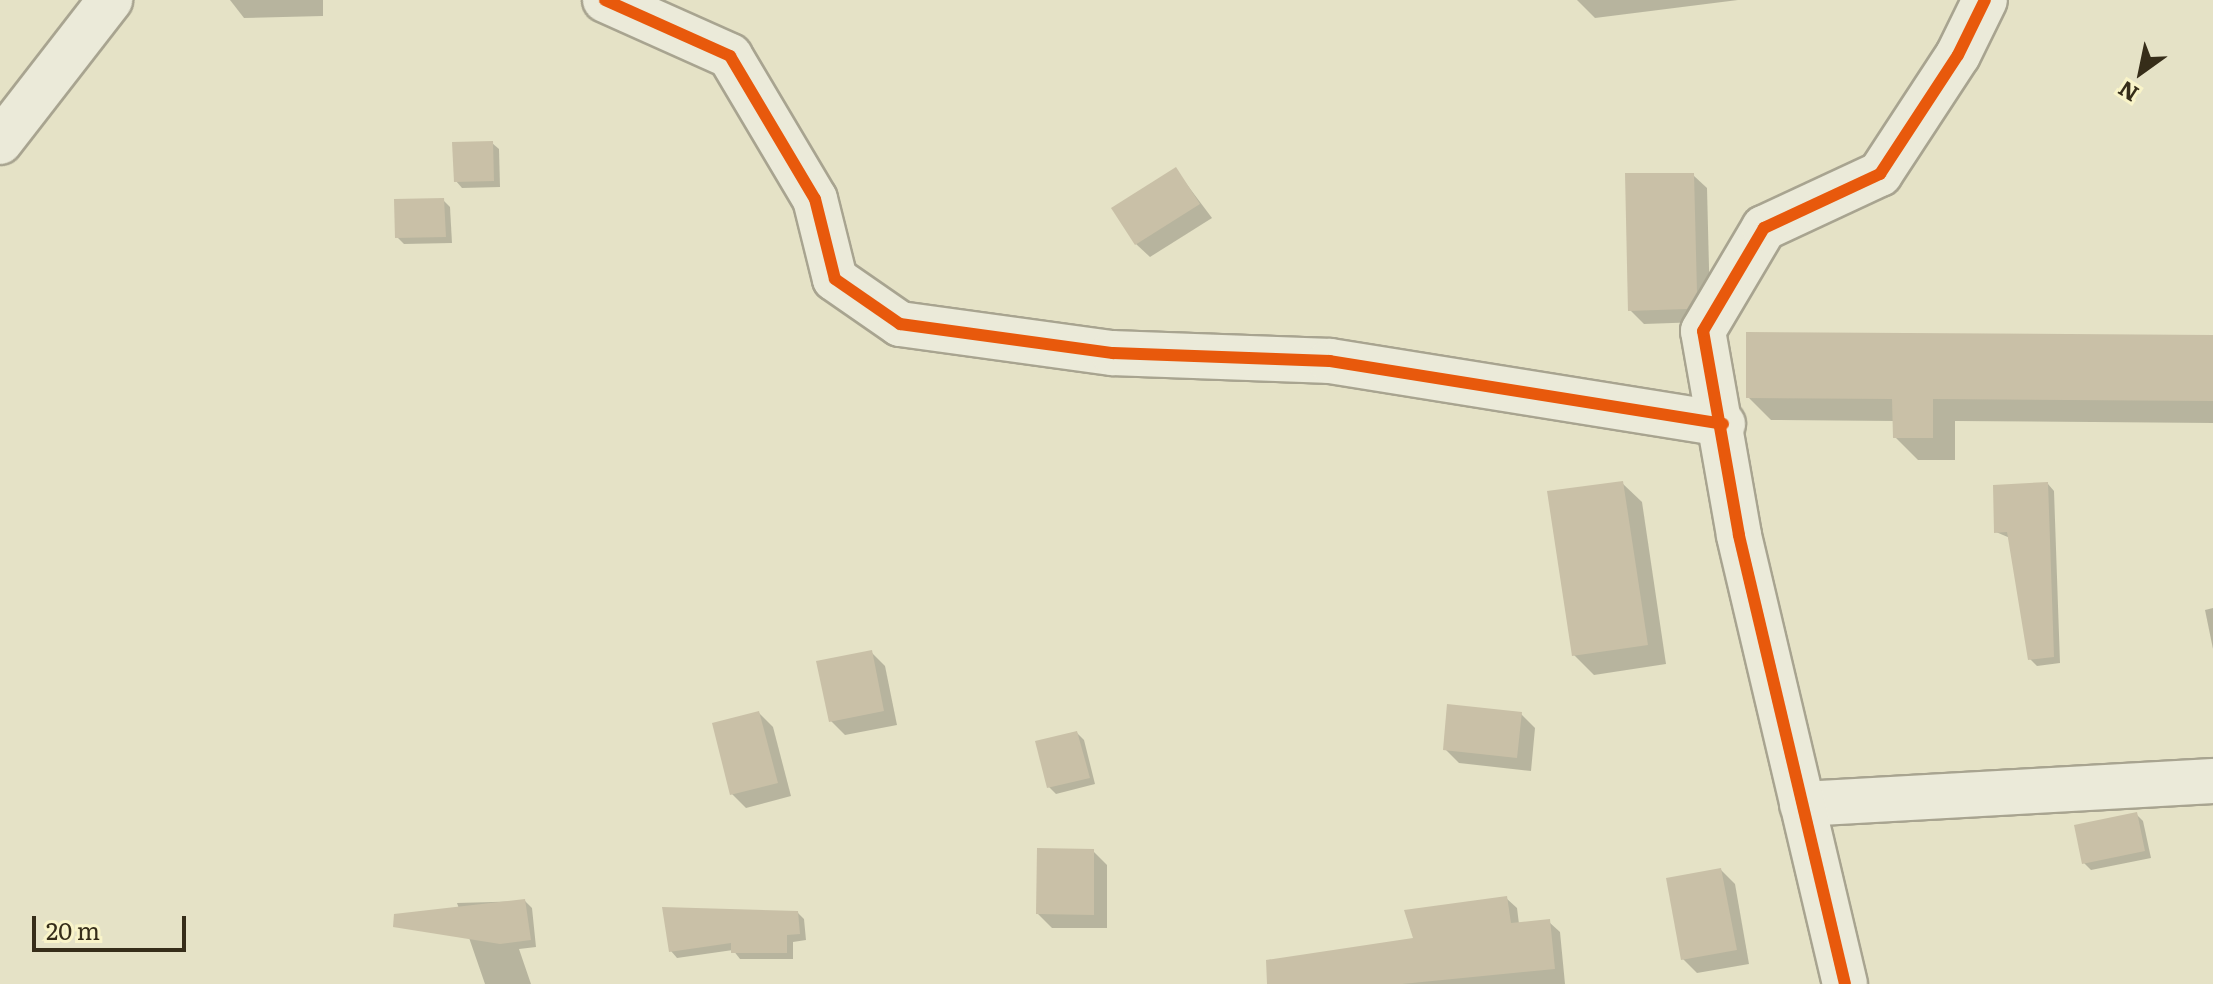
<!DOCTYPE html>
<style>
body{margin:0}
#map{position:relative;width:2213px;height:984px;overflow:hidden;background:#e5e2c6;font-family:Literata,serif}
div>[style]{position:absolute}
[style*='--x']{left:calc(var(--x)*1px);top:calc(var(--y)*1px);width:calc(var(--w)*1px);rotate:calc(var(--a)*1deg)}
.shadow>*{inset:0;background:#0003}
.building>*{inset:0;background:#c9c0a7}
.roads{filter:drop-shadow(2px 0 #a8a490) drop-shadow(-2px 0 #a8a490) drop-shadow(0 2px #a8a490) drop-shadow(0 -2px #a8a490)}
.street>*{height:44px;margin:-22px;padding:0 22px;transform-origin:22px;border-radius:22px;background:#ebead9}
.cycleway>*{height:12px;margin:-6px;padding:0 6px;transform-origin:6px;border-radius:6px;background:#e8590c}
span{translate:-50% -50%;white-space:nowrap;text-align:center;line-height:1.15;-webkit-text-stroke:7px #f9f4c9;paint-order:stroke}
.north{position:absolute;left:2101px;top:32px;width:80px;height:80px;-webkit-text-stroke:6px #f9f4c9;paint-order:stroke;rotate:213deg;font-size:22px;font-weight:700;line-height:32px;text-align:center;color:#362d19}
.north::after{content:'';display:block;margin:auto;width:28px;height:36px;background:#362d19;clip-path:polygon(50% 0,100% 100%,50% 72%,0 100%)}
.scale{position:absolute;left:32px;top:916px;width:154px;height:36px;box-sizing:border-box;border:4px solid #362d19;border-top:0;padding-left:10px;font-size:24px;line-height:28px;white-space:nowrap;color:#362d19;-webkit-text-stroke:6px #f9f4c9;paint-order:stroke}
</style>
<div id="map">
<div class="shadow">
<i style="clip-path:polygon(230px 0,323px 0,323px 16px,244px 18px)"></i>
<i style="clip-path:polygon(1577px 0,1738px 0,1595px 18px)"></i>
<i style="clip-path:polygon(492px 143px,499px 149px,500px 187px,462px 188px,456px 181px)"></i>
<i style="clip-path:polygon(1176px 170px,1212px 218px,1150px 257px,1136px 244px)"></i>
<i style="clip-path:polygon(1693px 175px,1707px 188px,1710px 307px,1701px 322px,1644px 324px,1630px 310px)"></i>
<i style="clip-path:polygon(443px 200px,450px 207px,452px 243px,404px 244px,397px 237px)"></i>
<i style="clip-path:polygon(2213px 337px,2213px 423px,1955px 421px,1955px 460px,1918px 460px,1895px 437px,1895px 421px,1771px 420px,1748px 397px)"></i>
<i style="clip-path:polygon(1622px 483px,1642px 502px,1666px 664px,1594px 675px,1574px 655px)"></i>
<i style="clip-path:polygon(2048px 484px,2054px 491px,2060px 663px,2037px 666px,2030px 659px,2010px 538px,1996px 532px)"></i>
<i style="clip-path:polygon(2213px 608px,2213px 649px,2205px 610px)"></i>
<i style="clip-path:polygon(871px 652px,885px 666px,897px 725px,845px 735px,831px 721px)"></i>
<i style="clip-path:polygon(759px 713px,773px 727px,791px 796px,746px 808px,732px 794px)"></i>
<i style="clip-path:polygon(1521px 714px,1535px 728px,1531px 771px,1459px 763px,1445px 749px)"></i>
<i style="clip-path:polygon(1077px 733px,1084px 740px,1095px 784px,1056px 794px,1049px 787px)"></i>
<i style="clip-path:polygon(2136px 814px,2143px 821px,2151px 858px,2091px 870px,2084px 863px)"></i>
<i style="clip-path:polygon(1093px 851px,1107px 865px,1107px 928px,1052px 928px,1038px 914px)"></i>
<i style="clip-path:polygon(1721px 870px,1735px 884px,1749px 964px,1697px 973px,1683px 959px)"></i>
<i style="clip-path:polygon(1506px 898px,1517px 908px,1519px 924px,1549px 922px,1560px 932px,1565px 984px,1347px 984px,1416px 939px)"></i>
<i style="clip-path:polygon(525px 901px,532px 908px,536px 947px,519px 949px,531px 984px,485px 984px,457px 903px)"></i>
<i style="clip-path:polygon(798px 913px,804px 919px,806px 940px,793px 942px,793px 959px,740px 959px,733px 950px,677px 958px,671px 951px)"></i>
</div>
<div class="building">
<i style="clip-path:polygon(493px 141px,494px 181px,454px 182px,452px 142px)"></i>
<i style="clip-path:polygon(1176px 167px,1200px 204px,1135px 245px,1111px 208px)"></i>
<i style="clip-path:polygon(1625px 173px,1694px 173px,1697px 292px,1687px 309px,1628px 311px)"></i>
<i style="clip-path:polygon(444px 198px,446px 237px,395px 238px,394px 199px)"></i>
<i style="clip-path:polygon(1746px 332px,2213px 335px,2213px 401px,1933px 399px,1933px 438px,1893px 438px,1892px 399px,1746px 398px)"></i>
<i style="clip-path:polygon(1623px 481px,1648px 645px,1572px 656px,1547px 491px)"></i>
<i style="clip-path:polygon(2048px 482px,2054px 657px,2028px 660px,2007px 532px,1994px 533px,1993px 485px)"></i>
<i style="clip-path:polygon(872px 650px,884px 711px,829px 722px,816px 661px)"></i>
<i style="clip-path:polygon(1447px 704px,1522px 712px,1517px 758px,1443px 750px)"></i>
<i style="clip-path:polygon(759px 711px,778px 783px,730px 795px,712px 723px)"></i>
<i style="clip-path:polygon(1077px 731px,1090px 778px,1047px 788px,1035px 741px)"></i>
<i style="clip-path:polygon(2137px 812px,2145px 851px,2082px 864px,2074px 825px)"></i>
<i style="clip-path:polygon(1037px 848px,1094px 849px,1094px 915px,1036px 914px)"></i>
<i style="clip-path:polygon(1721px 868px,1737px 950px,1681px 960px,1666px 878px)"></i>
<i style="clip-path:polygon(1507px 896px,1511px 923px,1550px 919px,1555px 969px,1402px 984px,1267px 984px,1266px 960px,1413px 938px,1404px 910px)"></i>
<i style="clip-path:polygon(525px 899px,531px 940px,500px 944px,393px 927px,394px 914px)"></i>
<i style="clip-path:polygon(662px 907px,798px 911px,800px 934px,787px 935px,787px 953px,731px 953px,731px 943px,669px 952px)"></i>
</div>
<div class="roads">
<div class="street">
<i style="--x:605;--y:0;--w:137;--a:24.1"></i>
<i style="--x:730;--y:56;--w:166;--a:59.3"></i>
<i style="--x:815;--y:199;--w:82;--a:76"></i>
<i style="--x:835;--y:279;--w:79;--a:34.7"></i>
<i style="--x:900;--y:324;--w:215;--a:7.8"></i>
<i style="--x:1113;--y:353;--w:217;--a:2.1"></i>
<i style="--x:1330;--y:361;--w:398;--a:9.1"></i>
<i style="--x:0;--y:142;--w:180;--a:-52.2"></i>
<i style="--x:1802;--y:804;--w:412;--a:-3.2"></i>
<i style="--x:1845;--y:984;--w:461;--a:-103.3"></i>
<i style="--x:1739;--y:535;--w:207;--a:-100"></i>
<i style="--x:1703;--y:331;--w:120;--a:-59.4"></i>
<i style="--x:1764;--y:228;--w:128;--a:-25"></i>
<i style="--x:1880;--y:174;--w:142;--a:-56.8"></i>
<i style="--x:1958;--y:55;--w:61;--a:-63.9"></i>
</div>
</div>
<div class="cycleway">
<i style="--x:605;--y:0;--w:137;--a:24.1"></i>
<i style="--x:730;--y:56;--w:166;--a:59.3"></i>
<i style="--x:815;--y:199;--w:82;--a:76"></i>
<i style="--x:835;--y:279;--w:79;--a:34.7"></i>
<i style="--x:900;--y:324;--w:215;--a:7.8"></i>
<i style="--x:1113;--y:353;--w:217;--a:2.1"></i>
<i style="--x:1330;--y:361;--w:398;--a:9.1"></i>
<i style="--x:1845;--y:984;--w:461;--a:-103.3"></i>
<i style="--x:1739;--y:535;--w:207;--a:-100"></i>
<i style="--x:1703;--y:331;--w:120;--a:-59.4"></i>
<i style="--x:1764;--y:228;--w:128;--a:-25"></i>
<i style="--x:1880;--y:174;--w:142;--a:-56.8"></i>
<i style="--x:1958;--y:55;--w:61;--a:-63.9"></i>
</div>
<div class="north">N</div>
<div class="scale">20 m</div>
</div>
